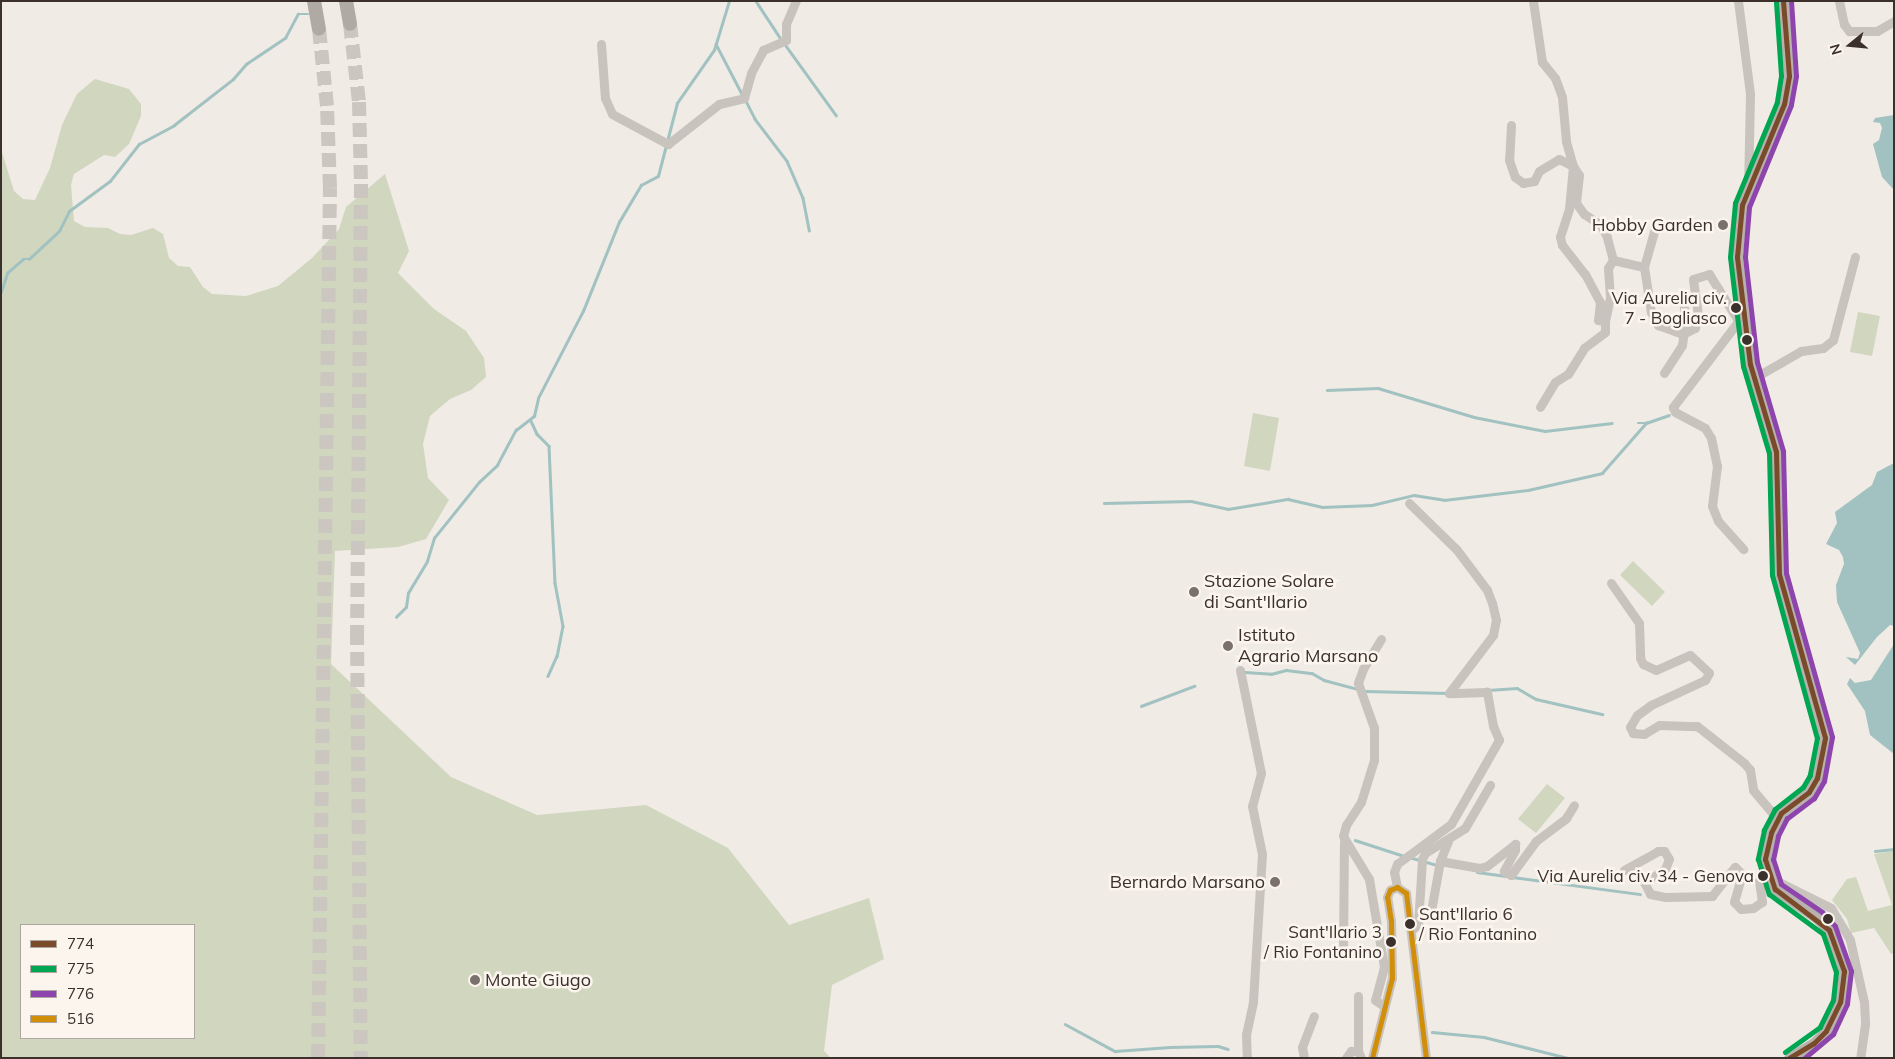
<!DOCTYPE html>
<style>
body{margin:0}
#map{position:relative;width:1895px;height:1059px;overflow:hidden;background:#f0ebe5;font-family:Mulish,sans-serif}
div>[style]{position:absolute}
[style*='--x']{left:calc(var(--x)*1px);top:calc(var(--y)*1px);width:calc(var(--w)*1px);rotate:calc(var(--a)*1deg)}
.green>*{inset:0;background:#d1d6bf}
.water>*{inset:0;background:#a1c2c1}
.stream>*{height:2.5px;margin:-1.25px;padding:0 1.25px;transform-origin:1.25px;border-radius:1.25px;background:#a1c2c1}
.highway-tunnel>*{height:14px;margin-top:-7px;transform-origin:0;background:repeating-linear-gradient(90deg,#ccc6c0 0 14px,transparent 0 21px)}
.minor>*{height:9px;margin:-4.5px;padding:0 4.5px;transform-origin:4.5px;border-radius:4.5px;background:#c9c3be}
.major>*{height:11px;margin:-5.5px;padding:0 5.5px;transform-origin:5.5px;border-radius:5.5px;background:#b8b1ad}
.highway>*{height:14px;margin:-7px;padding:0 7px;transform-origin:7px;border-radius:7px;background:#afaaa4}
.bus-1>*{height:5px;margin:-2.5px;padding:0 2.5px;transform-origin:2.5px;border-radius:2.5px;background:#7a4b2a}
.bus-2>*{height:5px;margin:-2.5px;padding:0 2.5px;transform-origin:2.5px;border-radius:2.5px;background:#00a651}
.bus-3>*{height:5px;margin:-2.5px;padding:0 2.5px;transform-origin:2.5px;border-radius:2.5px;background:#8e44ad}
.bus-4>*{height:5px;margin:-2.5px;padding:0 2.5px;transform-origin:2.5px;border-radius:2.5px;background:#d18e09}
.dots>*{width:14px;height:14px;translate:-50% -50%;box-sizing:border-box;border:2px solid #fbf5ee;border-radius:50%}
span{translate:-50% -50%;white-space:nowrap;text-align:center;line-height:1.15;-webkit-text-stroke:5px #fbf5ee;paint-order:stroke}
.bus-label{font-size:17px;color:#3b302b}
.right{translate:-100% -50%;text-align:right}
.left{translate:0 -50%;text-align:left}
.poi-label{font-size:18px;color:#3b302b}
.frame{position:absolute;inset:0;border:2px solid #3b302b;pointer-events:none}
.legend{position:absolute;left:20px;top:924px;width:175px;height:115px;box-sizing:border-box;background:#fbf5ee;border:1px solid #aea6a0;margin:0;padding:6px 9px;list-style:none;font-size:15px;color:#3b302b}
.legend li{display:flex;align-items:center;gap:10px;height:25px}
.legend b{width:25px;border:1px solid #aea6a0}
.north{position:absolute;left:1825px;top:20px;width:50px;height:50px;-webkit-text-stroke:4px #fbf5ee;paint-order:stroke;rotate:253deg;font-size:14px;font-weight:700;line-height:20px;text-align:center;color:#3b302b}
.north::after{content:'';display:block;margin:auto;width:18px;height:22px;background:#3b302b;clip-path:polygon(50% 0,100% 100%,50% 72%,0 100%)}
</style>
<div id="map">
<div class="green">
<i style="clip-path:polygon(evenodd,95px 79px,129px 89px,141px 104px,141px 116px,129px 144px,115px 157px,104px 155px,74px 174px,71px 185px,74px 221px,85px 227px,108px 228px,120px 234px,131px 235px,153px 228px,163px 234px,169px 258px,178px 266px,190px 267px,203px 287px,212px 294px,246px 296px,278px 286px,312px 258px,339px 229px,346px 207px,385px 174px,409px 251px,398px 273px,434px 309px,466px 331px,484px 358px,486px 377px,471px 390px,450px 399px,430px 416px,423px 444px,428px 478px,449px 500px,426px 539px,398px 547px,335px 551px,331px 664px,451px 777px,537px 815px,646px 805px,728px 848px,789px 925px,869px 898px,884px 959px,832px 985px,824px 1051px,831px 1058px,1px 1058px,1px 149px,14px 191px,23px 199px,35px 200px,50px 168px,62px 125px,77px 94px,95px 79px,194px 925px,194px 1038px,21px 1038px,21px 925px,194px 925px)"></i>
<i style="clip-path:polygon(1858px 312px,1880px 316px,1872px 356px,1850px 352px)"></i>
<i style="clip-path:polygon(1253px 413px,1279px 418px,1270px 471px,1244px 466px)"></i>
<i style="clip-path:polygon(1633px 561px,1665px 592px,1652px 606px,1620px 575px)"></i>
<i style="clip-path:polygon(1547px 784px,1565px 798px,1536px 833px,1518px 819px)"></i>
<i style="clip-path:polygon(1894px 851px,1894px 953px,1891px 954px,1874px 928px,1851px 933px,1847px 919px,1832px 900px,1847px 879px,1856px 877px,1868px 911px,1892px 905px,1874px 854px)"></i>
</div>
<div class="water">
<i style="clip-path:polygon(1894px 115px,1894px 190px,1882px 177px,1873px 144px,1879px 140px,1882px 128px,1880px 123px,1873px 122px,1875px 118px)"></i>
<i style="clip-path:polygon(1894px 463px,1894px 626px,1890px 625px,1877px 637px,1855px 665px,1846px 657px,1858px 659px,1860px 653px,1837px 602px,1836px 585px,1844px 564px,1843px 557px,1839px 550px,1826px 544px,1837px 523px,1835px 512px,1872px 485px,1877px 472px)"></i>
<i style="clip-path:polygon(1894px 644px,1894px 754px,1870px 735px,1865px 711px,1847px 684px,1850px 678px,1855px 683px,1871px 680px)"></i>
</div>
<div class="stream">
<i style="--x:756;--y:1;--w:45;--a:56.7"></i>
<i style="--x:784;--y:43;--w:89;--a:54.2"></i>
<i style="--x:716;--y:44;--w:56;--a:62.5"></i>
<i style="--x:745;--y:99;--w:22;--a:63"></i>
<i style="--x:755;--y:119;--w:53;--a:52.7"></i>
<i style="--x:787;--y:161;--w:40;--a:66.6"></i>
<i style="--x:803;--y:198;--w:33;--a:79"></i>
<i style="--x:1;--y:292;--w:20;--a:-72"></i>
<i style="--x:7;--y:273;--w:21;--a:-41"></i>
<i style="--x:23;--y:259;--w:6;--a:0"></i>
<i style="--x:29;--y:259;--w:41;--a:-43"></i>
<i style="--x:59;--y:231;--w:22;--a:-63"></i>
<i style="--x:69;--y:211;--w:51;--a:-36.2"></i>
<i style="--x:110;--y:181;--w:47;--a:-51.9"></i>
<i style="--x:139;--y:144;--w:40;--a:-28"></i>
<i style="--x:174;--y:125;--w:75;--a:-37.9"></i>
<i style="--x:233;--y:79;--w:20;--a:-49"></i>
<i style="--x:246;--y:64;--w:47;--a:-33.7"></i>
<i style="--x:285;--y:38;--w:27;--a:-62"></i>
<i style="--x:298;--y:14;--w:10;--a:0"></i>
<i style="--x:1327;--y:390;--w:51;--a:-2.2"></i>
<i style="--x:1378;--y:388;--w:100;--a:16.8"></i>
<i style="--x:1474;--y:417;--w:72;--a:11.2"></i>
<i style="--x:1545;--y:431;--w:67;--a:-6.8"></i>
<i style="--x:531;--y:421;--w:14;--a:65"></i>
<i style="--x:537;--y:434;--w:17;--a:45"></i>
<i style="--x:549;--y:446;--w:137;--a:87.5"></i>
<i style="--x:555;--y:583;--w:44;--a:79.5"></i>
<i style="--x:563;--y:626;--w:31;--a:101"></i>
<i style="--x:557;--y:656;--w:22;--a:114"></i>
<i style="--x:1638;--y:423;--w:8;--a:0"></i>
<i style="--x:1104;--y:503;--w:87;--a:-1.3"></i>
<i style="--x:1191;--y:501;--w:38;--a:12"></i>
<i style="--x:1228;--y:509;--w:61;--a:-9.5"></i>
<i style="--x:1288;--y:499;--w:35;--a:13"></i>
<i style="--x:1322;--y:507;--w:50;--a:-2.3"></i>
<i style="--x:1372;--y:505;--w:43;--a:-13.4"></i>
<i style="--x:1414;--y:495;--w:30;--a:9"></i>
<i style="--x:1444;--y:500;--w:85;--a:-6.8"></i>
<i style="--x:1528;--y:490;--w:76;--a:-12.9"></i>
<i style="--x:1602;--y:473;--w:67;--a:-48.7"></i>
<i style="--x:1646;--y:423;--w:24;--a:-19"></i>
<i style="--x:396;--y:617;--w:14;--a:-45"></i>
<i style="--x:406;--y:607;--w:14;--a:-82"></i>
<i style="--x:408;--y:593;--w:37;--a:-59"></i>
<i style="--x:427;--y:561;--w:24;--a:-73"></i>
<i style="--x:434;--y:538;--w:72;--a:-51.2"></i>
<i style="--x:479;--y:482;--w:25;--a:-43"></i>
<i style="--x:497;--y:465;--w:40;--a:-62"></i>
<i style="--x:516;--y:430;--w:23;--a:-38"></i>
<i style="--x:534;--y:416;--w:18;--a:-77"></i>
<i style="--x:538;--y:398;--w:98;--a:-62.7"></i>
<i style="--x:583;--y:311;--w:96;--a:-68"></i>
<i style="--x:619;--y:222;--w:43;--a:-59.3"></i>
<i style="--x:641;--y:185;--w:19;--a:-28"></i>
<i style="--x:658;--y:176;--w:75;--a:-75.4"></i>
<i style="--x:677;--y:103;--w:65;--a:-55.1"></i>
<i style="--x:714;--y:50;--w:51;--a:-73"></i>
<i style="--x:1245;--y:672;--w:26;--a:4"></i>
<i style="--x:1271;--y:674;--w:16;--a:-15"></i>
<i style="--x:1286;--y:670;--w:26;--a:7"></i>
<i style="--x:1312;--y:673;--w:14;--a:30"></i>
<i style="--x:1324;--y:680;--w:34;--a:15"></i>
<i style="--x:1488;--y:690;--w:29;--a:-4"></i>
<i style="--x:1517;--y:688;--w:22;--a:30"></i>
<i style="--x:1536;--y:699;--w:68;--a:12.8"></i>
<i style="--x:1365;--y:691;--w:83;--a:1.4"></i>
<i style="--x:1141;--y:706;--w:57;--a:-20.7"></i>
<i style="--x:1355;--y:840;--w:52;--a:18.1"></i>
<i style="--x:1875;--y:851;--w:19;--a:-6"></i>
<i style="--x:1409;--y:857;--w:29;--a:16"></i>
<i style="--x:1477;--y:872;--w:29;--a:8"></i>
<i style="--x:1512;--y:877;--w:129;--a:7.6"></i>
<i style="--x:1065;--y:1024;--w:57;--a:28.4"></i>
<i style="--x:1115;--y:1051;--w:55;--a:-4.2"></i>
<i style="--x:1170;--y:1047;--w:48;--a:-1.2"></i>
<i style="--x:1218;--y:1046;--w:10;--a:17"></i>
<i style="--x:1432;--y:1032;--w:52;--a:5.5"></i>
<i style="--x:1484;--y:1037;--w:87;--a:14"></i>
</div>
<div class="highway-tunnel">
<i style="--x:350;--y:24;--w:79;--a:83.4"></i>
<i style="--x:359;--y:102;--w:82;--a:88.6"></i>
<i style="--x:361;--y:184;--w:447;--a:90.5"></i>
<i style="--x:357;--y:631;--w:427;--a:89.5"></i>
<i style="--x:318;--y:1058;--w:870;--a:-89.21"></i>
<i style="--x:330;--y:188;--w:82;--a:-92.1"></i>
<i style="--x:327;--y:106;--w:77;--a:-95.9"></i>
</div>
<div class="minor">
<i style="--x:1738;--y:1;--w:94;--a:82.6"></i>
<i style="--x:1750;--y:94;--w:92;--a:91.2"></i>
<i style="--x:1839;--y:1;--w:24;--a:78"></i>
<i style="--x:1844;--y:24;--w:9;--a:54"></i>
<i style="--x:1849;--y:31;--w:28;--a:0"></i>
<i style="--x:1877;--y:31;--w:20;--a:-30"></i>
<i style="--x:601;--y:44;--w:54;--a:85.8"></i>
<i style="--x:605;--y:98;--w:17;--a:66"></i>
<i style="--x:612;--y:114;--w:64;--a:28.2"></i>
<i style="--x:668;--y:144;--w:65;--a:-38.1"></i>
<i style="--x:719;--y:104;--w:26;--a:-13"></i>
<i style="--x:744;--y:98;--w:26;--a:-74"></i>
<i style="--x:751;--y:73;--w:26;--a:-62"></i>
<i style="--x:763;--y:50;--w:25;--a:-23"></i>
<i style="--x:786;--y:40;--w:16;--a:-90"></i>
<i style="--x:786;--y:24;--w:25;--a:-67"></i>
<i style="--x:1511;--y:125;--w:35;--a:93"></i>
<i style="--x:1509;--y:160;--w:18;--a:71"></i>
<i style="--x:1515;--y:177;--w:10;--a:37"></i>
<i style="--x:1523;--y:183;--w:11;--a:-10"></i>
<i style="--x:1534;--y:181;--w:11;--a:-63"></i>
<i style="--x:1539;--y:171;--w:23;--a:-31"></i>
<i style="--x:1559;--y:159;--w:16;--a:27"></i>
<i style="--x:1573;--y:166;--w:43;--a:95.3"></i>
<i style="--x:1569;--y:209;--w:29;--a:108"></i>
<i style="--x:1560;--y:237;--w:8;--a:76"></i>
<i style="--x:1562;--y:245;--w:37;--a:52"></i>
<i style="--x:1585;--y:274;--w:32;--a:62"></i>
<i style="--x:1600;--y:302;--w:18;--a:96"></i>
<i style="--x:1598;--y:320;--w:7;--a:8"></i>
<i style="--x:1605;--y:321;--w:25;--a:-78"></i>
<i style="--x:1610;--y:297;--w:29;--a:-94"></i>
<i style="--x:1608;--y:268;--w:9;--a:-58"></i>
<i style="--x:1613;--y:260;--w:24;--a:-105"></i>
<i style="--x:1607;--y:237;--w:13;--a:-117"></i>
<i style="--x:1601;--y:225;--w:20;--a:-147"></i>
<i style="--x:1584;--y:214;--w:14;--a:-126"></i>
<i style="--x:1576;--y:203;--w:28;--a:-84"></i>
<i style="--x:1579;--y:175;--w:11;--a:-124"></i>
<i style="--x:1573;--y:166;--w:26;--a:-106"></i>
<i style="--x:1566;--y:141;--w:44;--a:-95.2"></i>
<i style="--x:1562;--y:97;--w:20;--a:-110"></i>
<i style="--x:1555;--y:78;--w:21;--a:-129"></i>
<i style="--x:1542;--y:62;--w:62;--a:-98.4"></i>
<i style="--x:1613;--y:260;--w:32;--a:13"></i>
<i style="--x:1644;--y:267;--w:46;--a:81.2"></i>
<i style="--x:1651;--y:312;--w:15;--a:62"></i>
<i style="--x:1658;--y:325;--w:27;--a:20"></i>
<i style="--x:1683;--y:334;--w:13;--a:-27"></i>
<i style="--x:1695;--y:328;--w:13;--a:-77"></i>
<i style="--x:1698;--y:315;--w:36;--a:-98"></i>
<i style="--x:1693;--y:279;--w:17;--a:-17"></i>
<i style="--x:1709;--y:274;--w:60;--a:57.9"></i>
<i style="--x:1644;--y:267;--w:41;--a:-74.2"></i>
<i style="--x:1737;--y:323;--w:106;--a:127.3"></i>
<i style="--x:1673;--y:407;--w:5;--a:68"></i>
<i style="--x:1675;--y:412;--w:34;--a:28"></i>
<i style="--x:1705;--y:428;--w:12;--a:59"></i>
<i style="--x:1711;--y:438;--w:29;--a:78"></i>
<i style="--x:1717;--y:466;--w:40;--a:97.1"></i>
<i style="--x:1712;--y:506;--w:16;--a:68"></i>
<i style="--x:1718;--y:521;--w:38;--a:48"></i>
<i style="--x:1664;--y:373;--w:33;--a:-57"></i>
<i style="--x:1682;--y:345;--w:27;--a:-82"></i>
<i style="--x:1686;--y:318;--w:15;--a:-101"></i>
<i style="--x:1754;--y:378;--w:54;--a:-29.9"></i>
<i style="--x:1801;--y:351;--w:22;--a:-8"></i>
<i style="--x:1823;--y:348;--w:13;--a:-39"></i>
<i style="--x:1833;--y:340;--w:86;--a:-75.2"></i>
<i style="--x:1540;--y:407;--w:29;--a:-59"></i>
<i style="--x:1555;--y:382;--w:15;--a:-32"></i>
<i style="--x:1568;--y:374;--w:31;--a:-58"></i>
<i style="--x:1584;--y:348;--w:26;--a:-37"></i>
<i style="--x:1605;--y:332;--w:11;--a:-90"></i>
<i style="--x:1611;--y:583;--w:49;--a:55"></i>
<i style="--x:1639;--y:623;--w:35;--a:88"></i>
<i style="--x:1640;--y:658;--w:7;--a:63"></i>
<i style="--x:1643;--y:664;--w:14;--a:25"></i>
<i style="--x:1656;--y:670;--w:37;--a:-24"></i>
<i style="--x:1690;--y:655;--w:26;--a:43"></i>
<i style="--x:1709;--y:673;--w:8;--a:120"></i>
<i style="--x:1705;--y:680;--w:60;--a:155.2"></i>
<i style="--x:1651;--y:705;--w:17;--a:144"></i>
<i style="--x:1637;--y:715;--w:14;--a:120"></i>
<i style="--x:1630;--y:727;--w:7;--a:63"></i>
<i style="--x:1633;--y:733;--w:11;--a:5"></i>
<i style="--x:1644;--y:734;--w:17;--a:-31"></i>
<i style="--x:1659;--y:725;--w:38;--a:2"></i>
<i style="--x:1697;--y:726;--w:60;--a:38.2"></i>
<i style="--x:1744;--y:763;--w:9;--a:49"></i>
<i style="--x:1750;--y:770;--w:20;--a:81"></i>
<i style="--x:1753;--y:790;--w:38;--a:50"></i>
<i style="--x:1381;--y:639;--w:35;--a:121"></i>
<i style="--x:1363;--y:669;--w:15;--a:110"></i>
<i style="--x:1358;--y:683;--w:48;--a:70.4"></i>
<i style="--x:1374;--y:728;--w:32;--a:90"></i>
<i style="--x:1374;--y:760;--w:44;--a:107.2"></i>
<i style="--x:1361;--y:802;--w:27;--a:123"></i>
<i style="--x:1346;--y:825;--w:11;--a:105"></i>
<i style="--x:1343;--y:836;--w:50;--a:58.8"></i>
<i style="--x:1369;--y:879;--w:89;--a:80.3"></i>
<i style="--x:1384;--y:967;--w:34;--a:105"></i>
<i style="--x:1375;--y:1000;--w:11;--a:34"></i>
<i style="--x:1240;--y:670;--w:105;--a:78.5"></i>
<i style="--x:1261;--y:773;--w:34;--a:105"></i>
<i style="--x:1252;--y:806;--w:49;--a:78.2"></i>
<i style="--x:1262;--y:854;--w:148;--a:93.5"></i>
<i style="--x:1253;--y:1002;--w:33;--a:102"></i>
<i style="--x:1246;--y:1034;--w:24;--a:88"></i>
<i style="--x:1440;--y:861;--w:40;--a:10"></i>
<i style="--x:1479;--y:868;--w:8;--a:-14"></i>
<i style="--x:1487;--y:866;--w:36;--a:-38"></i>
<i style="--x:1515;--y:844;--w:6;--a:90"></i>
<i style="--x:1515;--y:850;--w:24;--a:118"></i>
<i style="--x:1504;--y:871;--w:8;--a:30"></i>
<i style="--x:1511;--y:875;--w:42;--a:-53.7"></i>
<i style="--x:1536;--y:841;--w:38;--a:-37"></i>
<i style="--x:1566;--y:818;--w:15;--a:-58"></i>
<i style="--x:1624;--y:870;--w:39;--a:-29"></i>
<i style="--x:1658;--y:851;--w:6;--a:0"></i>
<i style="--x:1664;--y:851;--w:9;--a:58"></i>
<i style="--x:1669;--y:859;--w:11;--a:112"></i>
<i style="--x:1665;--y:869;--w:25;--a:148"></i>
<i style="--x:1644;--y:882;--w:13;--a:63"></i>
<i style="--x:1650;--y:894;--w:16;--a:11"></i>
<i style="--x:1666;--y:897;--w:46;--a:-1.2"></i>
<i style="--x:1712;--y:896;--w:37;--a:-52"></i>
<i style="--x:1735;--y:867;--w:10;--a:45"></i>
<i style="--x:1742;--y:874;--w:29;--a:106"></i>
<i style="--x:1734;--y:902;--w:10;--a:45"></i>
<i style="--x:1741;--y:909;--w:12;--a:-5"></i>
<i style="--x:1753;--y:908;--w:11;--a:-34"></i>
<i style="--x:1762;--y:902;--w:21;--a:-98"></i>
<i style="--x:1759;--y:881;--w:11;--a:-22"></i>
<i style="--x:1769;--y:877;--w:69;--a:26.6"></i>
<i style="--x:1831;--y:908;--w:37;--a:59"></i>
<i style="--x:1850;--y:940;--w:64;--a:77.3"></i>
<i style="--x:1864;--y:1002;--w:22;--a:87"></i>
<i style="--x:1865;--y:1024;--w:34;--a:98"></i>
<i style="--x:1397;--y:887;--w:15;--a:-101"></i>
<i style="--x:1394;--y:872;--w:9;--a:-69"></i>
<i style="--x:1397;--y:864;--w:67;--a:-36.5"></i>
<i style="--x:1451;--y:824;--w:97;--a:-60.3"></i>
<i style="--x:1499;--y:740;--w:15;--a:-113"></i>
<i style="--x:1493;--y:726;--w:35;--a:-100"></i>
<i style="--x:1487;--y:692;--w:38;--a:178"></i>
<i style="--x:1449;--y:693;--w:73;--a:-52.8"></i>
<i style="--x:1493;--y:635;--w:15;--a:-79"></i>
<i style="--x:1496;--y:620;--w:17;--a:-103"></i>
<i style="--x:1492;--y:603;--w:14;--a:-111"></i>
<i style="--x:1487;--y:590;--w:50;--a:-126.9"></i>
<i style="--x:1457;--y:550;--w:67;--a:-135.6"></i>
<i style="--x:1431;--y:911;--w:51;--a:-79.8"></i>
<i style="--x:1440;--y:861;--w:22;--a:-68"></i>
<i style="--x:1411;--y:930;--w:9;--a:-36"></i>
<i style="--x:1418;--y:925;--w:66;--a:-86.5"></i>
<i style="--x:1422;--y:859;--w:7;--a:-63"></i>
<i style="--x:1425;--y:853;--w:47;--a:-32"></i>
<i style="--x:1465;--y:828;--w:50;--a:-59.8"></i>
<i style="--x:1343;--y:952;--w:110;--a:-89.5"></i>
<i style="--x:1358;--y:996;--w:55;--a:90"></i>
<i style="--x:1358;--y:1051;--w:8;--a:67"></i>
<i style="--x:1304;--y:1058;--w:11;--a:-100"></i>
<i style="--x:1302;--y:1047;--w:33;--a:-69"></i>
<i style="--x:1346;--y:1058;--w:9;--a:-54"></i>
<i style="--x:1351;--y:1051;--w:7;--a:0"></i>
<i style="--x:1372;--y:1058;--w:82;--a:-76"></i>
<i style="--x:1392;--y:978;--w:57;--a:-91"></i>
<i style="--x:1391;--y:921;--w:24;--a:-99"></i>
<i style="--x:1387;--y:897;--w:8;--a:-67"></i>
<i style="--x:1390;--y:890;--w:8;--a:-23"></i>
<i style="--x:1397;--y:887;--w:11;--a:34"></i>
<i style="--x:1406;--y:893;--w:166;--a:83.1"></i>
</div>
<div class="major">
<i style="--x:1783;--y:1;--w:75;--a:85.4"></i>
<i style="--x:1789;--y:76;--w:28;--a:100"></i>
<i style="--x:1784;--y:104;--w:109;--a:112.6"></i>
<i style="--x:1742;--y:205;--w:52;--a:95.5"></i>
<i style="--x:1737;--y:257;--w:108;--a:83.1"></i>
<i style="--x:1750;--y:364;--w:92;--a:73.5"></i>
<i style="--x:1776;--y:452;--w:122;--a:88.6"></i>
<i style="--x:1779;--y:574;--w:170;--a:74.3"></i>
<i style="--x:1825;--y:738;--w:41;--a:101.3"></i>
<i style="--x:1817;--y:778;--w:16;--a:120"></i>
<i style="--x:1809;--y:792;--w:35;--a:143"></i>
<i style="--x:1781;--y:813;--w:22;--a:117"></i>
<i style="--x:1771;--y:833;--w:27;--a:103"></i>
<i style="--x:1765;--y:859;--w:32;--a:72"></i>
<i style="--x:1775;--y:889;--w:51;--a:34.6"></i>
<i style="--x:1817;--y:918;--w:17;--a:45"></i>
<i style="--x:1829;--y:930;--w:44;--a:69.9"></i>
<i style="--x:1844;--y:971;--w:31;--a:97"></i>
<i style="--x:1840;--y:1002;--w:32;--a:116"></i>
<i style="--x:1826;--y:1031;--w:17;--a:135"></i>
<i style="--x:1814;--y:1043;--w:29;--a:149"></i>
</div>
<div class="highway">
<i style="--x:314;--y:1;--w:28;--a:80"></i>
<i style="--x:346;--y:1;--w:23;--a:80"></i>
</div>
<div class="bus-1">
<i style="--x:1783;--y:1;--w:75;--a:85.4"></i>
<i style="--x:1789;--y:76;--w:28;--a:100"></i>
<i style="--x:1784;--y:104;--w:109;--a:112.6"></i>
<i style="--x:1742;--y:205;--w:52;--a:95.5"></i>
<i style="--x:1737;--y:257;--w:108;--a:83.1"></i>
<i style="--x:1750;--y:364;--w:92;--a:73.5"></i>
<i style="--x:1776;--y:452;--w:122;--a:88.6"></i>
<i style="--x:1779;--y:574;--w:170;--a:74.3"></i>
<i style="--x:1825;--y:738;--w:41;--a:101.3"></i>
<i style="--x:1817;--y:778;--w:16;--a:120"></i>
<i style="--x:1809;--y:792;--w:35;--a:143"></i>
<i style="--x:1781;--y:813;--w:22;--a:117"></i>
<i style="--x:1771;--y:833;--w:27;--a:103"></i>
<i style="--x:1765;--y:859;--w:32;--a:72"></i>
<i style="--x:1775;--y:889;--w:68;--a:37.2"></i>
<i style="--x:1829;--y:930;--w:44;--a:69.9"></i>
<i style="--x:1844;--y:971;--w:31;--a:97"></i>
<i style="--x:1840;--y:1002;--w:32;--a:116"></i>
<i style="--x:1826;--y:1031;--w:17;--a:135"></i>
<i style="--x:1814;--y:1043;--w:29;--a:149"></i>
</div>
<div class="bus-2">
<i style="--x:1776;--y:2;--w:74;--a:86.1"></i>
<i style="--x:1781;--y:76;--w:26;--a:99"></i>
<i style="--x:1777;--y:102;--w:109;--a:112.6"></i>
<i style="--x:1735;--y:203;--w:54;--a:95.3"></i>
<i style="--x:1730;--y:257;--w:110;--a:83.2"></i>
<i style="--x:1743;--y:366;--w:91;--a:73.4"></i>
<i style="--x:1769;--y:453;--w:122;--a:88.6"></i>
<i style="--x:1772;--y:575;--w:169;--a:74.6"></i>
<i style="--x:1817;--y:738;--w:38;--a:101"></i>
<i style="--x:1810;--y:775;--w:14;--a:120"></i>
<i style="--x:1803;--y:787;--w:36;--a:142"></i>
<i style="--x:1775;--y:809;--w:24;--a:118"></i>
<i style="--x:1764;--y:830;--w:30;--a:102"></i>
<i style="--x:1758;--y:859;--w:37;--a:73"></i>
<i style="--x:1769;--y:894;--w:67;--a:36.5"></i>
<i style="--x:1823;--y:934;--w:40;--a:71.1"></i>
<i style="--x:1836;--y:972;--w:28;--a:96"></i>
<i style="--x:1833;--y:1000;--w:30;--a:116"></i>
<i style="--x:1820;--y:1027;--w:43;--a:144.5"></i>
</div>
<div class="bus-3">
<i style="--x:1791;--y:1;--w:75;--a:86.2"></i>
<i style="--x:1796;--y:76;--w:29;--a:100"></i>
<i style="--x:1791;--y:105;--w:110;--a:112.4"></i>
<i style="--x:1749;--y:207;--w:50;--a:94.6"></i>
<i style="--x:1745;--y:257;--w:106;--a:83.5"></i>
<i style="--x:1757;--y:362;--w:93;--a:73.7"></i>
<i style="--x:1783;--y:451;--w:122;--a:88.6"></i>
<i style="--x:1786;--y:573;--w:170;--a:74.3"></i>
<i style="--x:1832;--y:737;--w:45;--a:100.3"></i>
<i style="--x:1824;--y:781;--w:20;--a:120"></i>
<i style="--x:1814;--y:798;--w:34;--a:143"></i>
<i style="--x:1787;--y:818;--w:20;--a:117"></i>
<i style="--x:1778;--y:836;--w:24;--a:102"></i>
<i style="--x:1773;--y:859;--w:26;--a:72"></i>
<i style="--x:1781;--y:884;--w:50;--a:34.3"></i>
<i style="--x:1822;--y:912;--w:19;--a:47"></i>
<i style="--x:1835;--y:926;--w:48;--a:70.4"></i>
<i style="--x:1851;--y:971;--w:33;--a:97"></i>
<i style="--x:1847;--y:1004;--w:33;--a:115"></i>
<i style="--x:1833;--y:1034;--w:38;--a:140"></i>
</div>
<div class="bus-4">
<i style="--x:1372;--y:1058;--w:82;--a:-76"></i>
<i style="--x:1392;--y:978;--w:57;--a:-91"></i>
<i style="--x:1391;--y:921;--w:24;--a:-99"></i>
<i style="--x:1387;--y:897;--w:8;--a:-67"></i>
<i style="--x:1390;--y:890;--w:8;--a:-23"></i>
<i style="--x:1397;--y:887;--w:11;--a:34"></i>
<i style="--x:1406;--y:893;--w:166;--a:83.1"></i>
</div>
<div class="dots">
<i style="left:1723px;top:225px;background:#7a716c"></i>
<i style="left:1736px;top:308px;background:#3b302b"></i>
<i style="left:1747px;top:340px;background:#3b302b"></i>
<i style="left:1194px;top:592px;background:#7a716c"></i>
<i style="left:1228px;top:646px;background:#7a716c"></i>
<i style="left:1763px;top:876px;background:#3b302b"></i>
<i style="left:1275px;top:882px;background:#7a716c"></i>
<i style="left:1828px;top:919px;background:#3b302b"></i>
<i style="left:1410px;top:924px;background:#3b302b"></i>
<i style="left:1391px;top:942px;background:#3b302b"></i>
<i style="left:475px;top:980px;background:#7a716c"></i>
</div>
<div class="bus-label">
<span class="right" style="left:1727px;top:308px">Via Aurelia civ.<br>7 - Bogliasco</span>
<span class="right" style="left:1754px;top:876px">Via Aurelia civ. 34 - Genova</span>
<span class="left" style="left:1419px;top:924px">Sant'Ilario 6<br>/ Rio Fontanino</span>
<span class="right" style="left:1382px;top:942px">Sant'Ilario 3<br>/ Rio Fontanino</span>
</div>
<div class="poi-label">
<span class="right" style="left:1713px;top:225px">Hobby Garden</span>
<span class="left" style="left:1204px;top:592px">Stazione Solare<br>di Sant'Ilario</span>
<span class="left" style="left:1238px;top:646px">Istituto<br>Agrario Marsano</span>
<span class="right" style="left:1265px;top:882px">Bernardo Marsano</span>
<span class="left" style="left:485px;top:980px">Monte Giugo</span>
</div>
<div class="frame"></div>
<ul class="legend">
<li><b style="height:6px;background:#7a4b2a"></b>774</li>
<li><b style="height:6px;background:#00a651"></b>775</li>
<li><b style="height:6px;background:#8e44ad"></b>776</li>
<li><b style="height:6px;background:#d18e09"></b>516</li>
</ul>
<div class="north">N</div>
</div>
